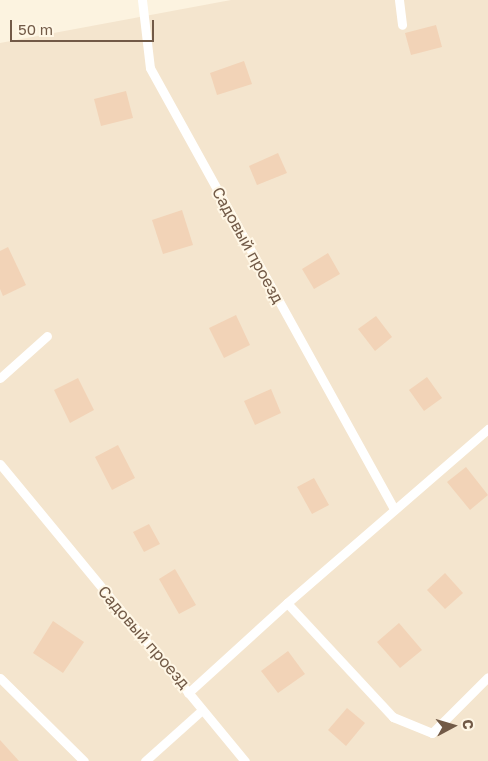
<!DOCTYPE html>
<meta charset="utf-8">
<style>
body{margin:0}
#map{position:relative;width:488px;height:761px;overflow:hidden;background:#fcf3e0;font-family:"Golos Text",sans-serif}
div>[style]{position:absolute}
[style*='--x']{left:calc(var(--x)*1px);top:calc(var(--y)*1px);width:calc(var(--w)*1px);rotate:calc(var(--a)*1deg)}
.residential>*{inset:0;background:#f4e5ce}
.building>*{inset:0;background:#f2d3b7}
.service>*{height:9px;margin:-4.5px;padding:0 4.5px;transform-origin:4.5px;border-radius:4.5px;background:#fff}
span{translate:-50% -50%;white-space:nowrap;text-align:center;line-height:1.15;-webkit-text-stroke:4px #fff7e6;paint-order:stroke}
.street-label{font-size:16px;color:#725a47}
.north{position:absolute;left:428px;top:701px;width:50px;height:50px;-webkit-text-stroke:4px #fff7e6;paint-order:stroke;rotate:84deg;font-size:14px;font-weight:700;line-height:20px;text-align:center;color:#725a47}
.north::after{content:'';display:block;margin:auto;width:18px;height:22px;background:#725a47;clip-path:polygon(50% 0,100% 100%,50% 72%,0 100%)}
.scale{position:absolute;left:10px;top:20px;width:144px;height:22px;box-sizing:border-box;border:2px solid #725a47;border-top:0;padding-left:6px;font-size:15px;line-height:18px;white-space:nowrap;color:#725a47;-webkit-text-stroke:4px #fff7e6;paint-order:stroke}
</style>
<div id="map">
<div class="residential">
<i style="clip-path:polygon(231px 0,488px 0,488px 761px,0 761px,0 43px)"></i>
</div>
<div class="building">
<i style="clip-path:polygon(436px 25px,442px 47px,411px 55px,405px 33px)"></i>
<i style="clip-path:polygon(244px 61px,252px 84px,217px 95px,210px 73px)"></i>
<i style="clip-path:polygon(126px 91px,133px 118px,101px 126px,94px 99px)"></i>
<i style="clip-path:polygon(278px 153px,287px 173px,257px 185px,249px 166px)"></i>
<i style="clip-path:polygon(182px 210px,193px 245px,163px 254px,152px 220px)"></i>
<i style="clip-path:polygon(8px 247px,26px 285px,3px 296px,0 289px,0 251px)"></i>
<i style="clip-path:polygon(328px 253px,340px 274px,314px 289px,302px 269px)"></i>
<i style="clip-path:polygon(236px 315px,250px 345px,224px 358px,209px 328px)"></i>
<i style="clip-path:polygon(376px 316px,392px 337px,375px 351px,358px 329px)"></i>
<i style="clip-path:polygon(427px 377px,442px 398px,424px 411px,409px 390px)"></i>
<i style="clip-path:polygon(78px 378px,94px 410px,70px 423px,54px 390px)"></i>
<i style="clip-path:polygon(271px 389px,281px 413px,255px 425px,244px 401px)"></i>
<i style="clip-path:polygon(118px 445px,135px 478px,112px 490px,95px 457px)"></i>
<i style="clip-path:polygon(466px 467px,488px 495px,470px 510px,447px 482px)"></i>
<i style="clip-path:polygon(314px 478px,329px 505px,312px 514px,297px 487px)"></i>
<i style="clip-path:polygon(149px 524px,160px 544px,144px 552px,133px 532px)"></i>
<i style="clip-path:polygon(175px 569px,196px 605px,179px 614px,159px 579px)"></i>
<i style="clip-path:polygon(445px 573px,463px 593px,445px 609px,427px 590px)"></i>
<i style="clip-path:polygon(53px 621px,84px 642px,63px 673px,33px 653px)"></i>
<i style="clip-path:polygon(399px 623px,422px 650px,400px 668px,377px 642px)"></i>
<i style="clip-path:polygon(288px 651px,305px 674px,278px 693px,261px 671px)"></i>
<i style="clip-path:polygon(347px 708px,365px 723px,346px 746px,328px 730px)"></i>
<i style="clip-path:polygon(0 740px,19px 761px,0 761px)"></i>
</div>
<div class="service">
<i style="--x:142;--y:0;--w:68;--a:83.3"></i>
<i style="--x:150;--y:68;--w:504;--a:61.04"></i>
<i style="--x:399;--y:0;--w:25;--a:83"></i>
<i style="--x:0;--y:378;--w:63;--a:-41.8"></i>
<i style="--x:0;--y:464;--w:385;--a:50.5"></i>
<i style="--x:287;--y:603;--w:156;--a:47.1"></i>
<i style="--x:393;--y:717;--w:42;--a:22.3"></i>
<i style="--x:432;--y:733;--w:79;--a:-45"></i>
<i style="--x:0;--y:678;--w:118;--a:44.7"></i>
<i style="--x:188;--y:693;--w:134;--a:-42.3"></i>
<i style="--x:287;--y:603;--w:266;--a:-40.9"></i>
<i style="--x:145;--y:761;--w:75;--a:-41.8"></i>
</div>
<div class="street-label">
<span style="left:248px;top:245px;rotate:61deg">Садовый проезд</span>
<span style="left:144px;top:637px;rotate:49deg">Садовый проезд</span>
</div>
<div class="north">С</div>
<div class="scale">50 m</div>
</div>
